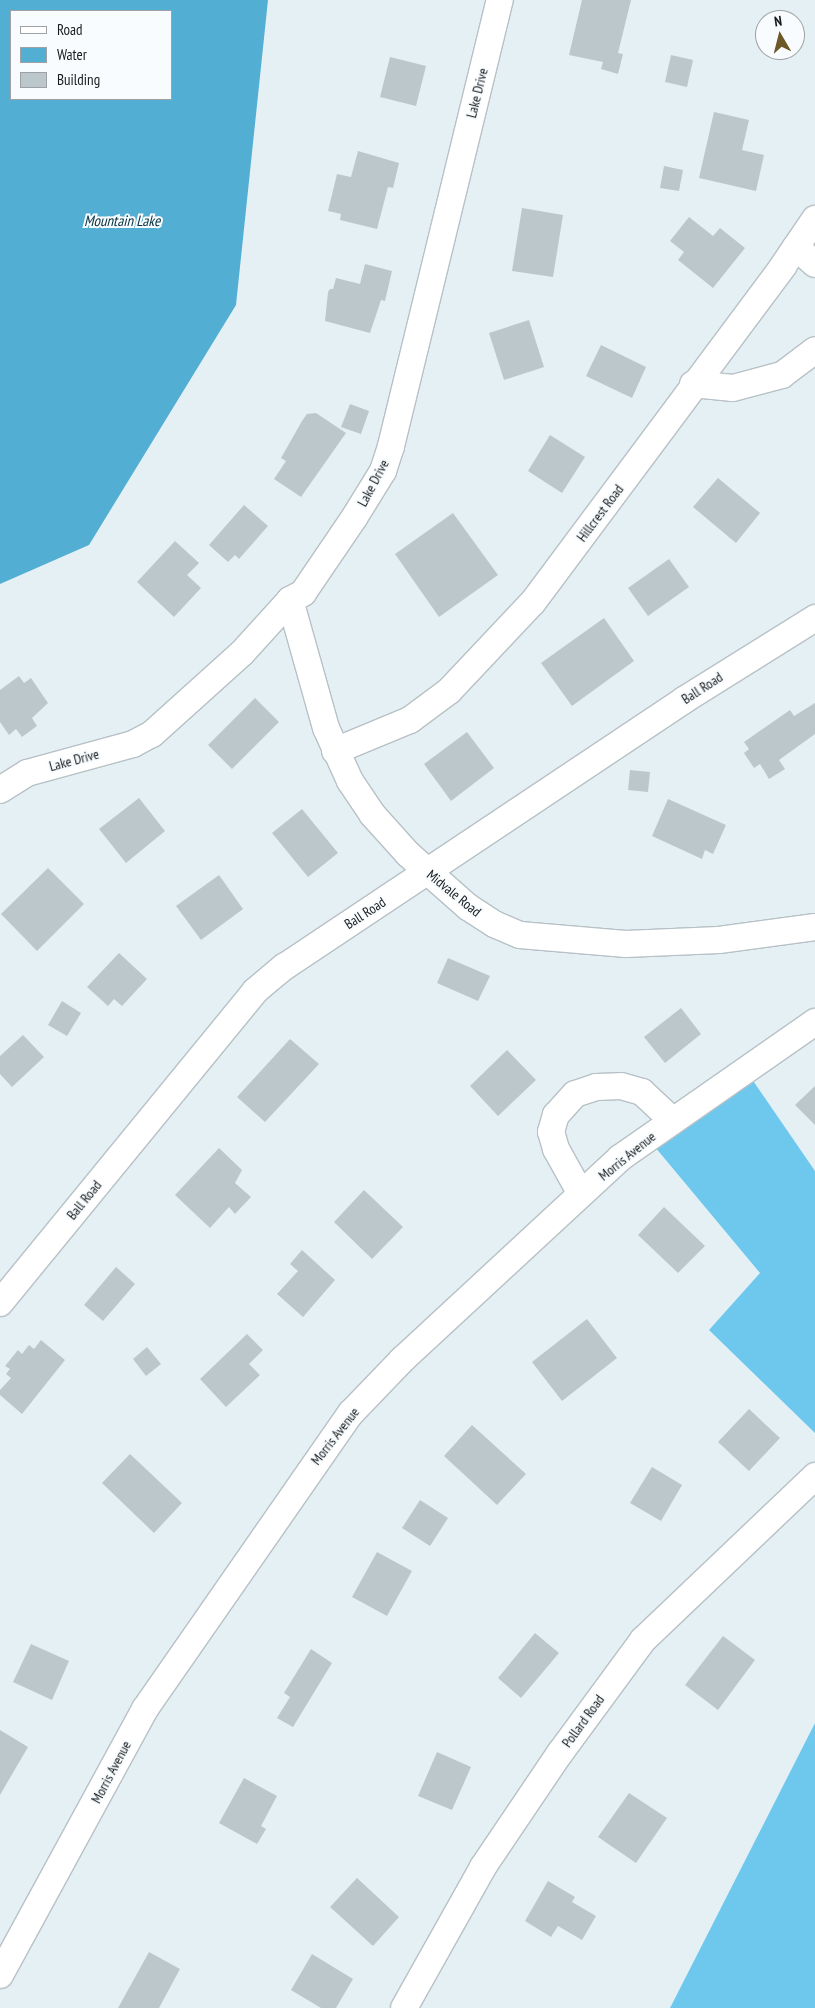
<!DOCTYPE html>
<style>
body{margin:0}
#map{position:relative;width:815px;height:2008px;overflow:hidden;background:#e5f0f5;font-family:"PT Sans Narrow",sans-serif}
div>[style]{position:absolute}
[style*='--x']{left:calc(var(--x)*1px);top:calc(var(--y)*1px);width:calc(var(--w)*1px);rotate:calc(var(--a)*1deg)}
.forest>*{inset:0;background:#6ec8ee}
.water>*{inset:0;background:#53aed3}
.building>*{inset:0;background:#bcc7cc}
.roads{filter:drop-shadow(1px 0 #b7c1c6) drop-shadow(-1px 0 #b7c1c6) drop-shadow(0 1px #b7c1c6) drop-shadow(0 -1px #b7c1c6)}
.minor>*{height:26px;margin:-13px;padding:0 13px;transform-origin:13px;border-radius:13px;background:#fff}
span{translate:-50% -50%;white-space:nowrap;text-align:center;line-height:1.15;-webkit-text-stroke:4px #f8fcfe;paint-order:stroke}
.street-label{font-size:14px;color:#171b1c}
.water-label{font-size:15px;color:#073241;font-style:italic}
.legend{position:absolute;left:10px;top:10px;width:162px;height:90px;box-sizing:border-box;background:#f8fcfe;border:1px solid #9ea2a4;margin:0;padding:6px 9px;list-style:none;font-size:15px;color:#171b1c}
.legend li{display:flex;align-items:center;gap:10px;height:25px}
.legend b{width:25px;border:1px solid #9ea2a4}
.north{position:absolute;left:755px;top:10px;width:50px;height:50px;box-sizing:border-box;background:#f8fcfe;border:1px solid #9ea2a4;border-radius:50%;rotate:352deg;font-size:14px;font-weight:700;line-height:20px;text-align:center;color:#171b1c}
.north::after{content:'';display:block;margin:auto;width:18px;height:22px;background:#6c5927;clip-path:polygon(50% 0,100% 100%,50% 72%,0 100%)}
</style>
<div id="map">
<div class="forest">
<i style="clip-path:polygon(745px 1069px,815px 1171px,815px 1433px,709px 1330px,760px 1273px,650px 1141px)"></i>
<i style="clip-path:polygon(815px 1723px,815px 2008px,670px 2008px)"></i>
</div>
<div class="water">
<i style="clip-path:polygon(evenodd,0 0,268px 0,236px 305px,89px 545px,0 584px,0 0,11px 11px,171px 11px,171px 99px,11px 99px,11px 11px)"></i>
</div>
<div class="building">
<i style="clip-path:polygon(582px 0,631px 0,618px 53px,623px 54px,618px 74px,601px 69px,603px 62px,569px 55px)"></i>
<i style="clip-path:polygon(671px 55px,693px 60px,687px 87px,665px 82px)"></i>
<i style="clip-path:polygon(390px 57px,426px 66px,416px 106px,380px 97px)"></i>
<i style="clip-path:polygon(714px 112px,749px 120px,742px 150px,764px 155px,756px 191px,699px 178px)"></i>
<i style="clip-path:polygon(358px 151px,399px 163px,393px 188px,388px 187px,377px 229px,340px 220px,341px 214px,328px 211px,337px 174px,351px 177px)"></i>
<i style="clip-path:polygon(664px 166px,683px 170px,679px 191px,660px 188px)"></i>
<i style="clip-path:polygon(522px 208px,563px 215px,553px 277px,512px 271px)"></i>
<i style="clip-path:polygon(689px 217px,713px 236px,720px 228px,745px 248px,713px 288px,678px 260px,684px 252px,670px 241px)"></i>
<i style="clip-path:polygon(365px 264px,392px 271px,385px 301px,381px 300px,370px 333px,325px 321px,328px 292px,330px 289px,333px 289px,336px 278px,360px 284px)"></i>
<i style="clip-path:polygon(529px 320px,544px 367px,504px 380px,489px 333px)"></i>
<i style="clip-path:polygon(601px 345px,646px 367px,632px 398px,586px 376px)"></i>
<i style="clip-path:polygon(350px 404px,369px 411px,361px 434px,341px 427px)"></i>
<i style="clip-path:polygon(316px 413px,346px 433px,301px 497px,274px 479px,286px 461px,281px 458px,302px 421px,307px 414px)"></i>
<i style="clip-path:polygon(550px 435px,585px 457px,562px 493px,528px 471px)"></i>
<i style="clip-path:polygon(718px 478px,760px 513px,736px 543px,693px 507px)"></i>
<i style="clip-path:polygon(244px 505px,268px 526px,239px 559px,235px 555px,228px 562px,209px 545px)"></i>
<i style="clip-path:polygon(453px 513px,498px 575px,439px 617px,395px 554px)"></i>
<i style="clip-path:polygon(175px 541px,199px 563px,187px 575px,201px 588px,174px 617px,137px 582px)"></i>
<i style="clip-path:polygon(669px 559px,689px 587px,648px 616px,628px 588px)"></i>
<i style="clip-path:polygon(604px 618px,634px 661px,572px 706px,541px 663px)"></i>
<i style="clip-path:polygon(19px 676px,24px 683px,31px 678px,48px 703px,32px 718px,37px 726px,22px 737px,16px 729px,9px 735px,0 722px,0 690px)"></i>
<i style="clip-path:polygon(255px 698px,279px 722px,232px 769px,208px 745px)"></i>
<i style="clip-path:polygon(815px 703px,815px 734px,779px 760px,785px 769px,769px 779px,760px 764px,754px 768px,744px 753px,749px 749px,744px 742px,790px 710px,794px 716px)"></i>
<i style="clip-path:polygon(467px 732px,494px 768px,451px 801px,424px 764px)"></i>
<i style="clip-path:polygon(630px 770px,650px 772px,648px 792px,628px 790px)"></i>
<i style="clip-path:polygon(139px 798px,165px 831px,126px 863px,99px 829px)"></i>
<i style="clip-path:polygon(668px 799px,726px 825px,713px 854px,705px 850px,702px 859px,652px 836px)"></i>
<i style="clip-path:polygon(302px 809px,338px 853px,308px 877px,272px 833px)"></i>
<i style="clip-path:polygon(48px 868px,84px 904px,37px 951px,1px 914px)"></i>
<i style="clip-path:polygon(219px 875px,243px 909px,201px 940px,176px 906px)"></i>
<i style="clip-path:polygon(119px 953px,147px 979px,122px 1006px,114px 999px,108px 1006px,87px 987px)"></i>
<i style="clip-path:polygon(448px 958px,490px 976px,478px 1001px,437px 983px)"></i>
<i style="clip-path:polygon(62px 1001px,81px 1013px,67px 1036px,48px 1025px)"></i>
<i style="clip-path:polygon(681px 1008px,701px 1034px,665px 1063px,644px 1037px)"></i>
<i style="clip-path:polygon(23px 1035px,44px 1057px,12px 1087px,0 1074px,0 1056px)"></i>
<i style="clip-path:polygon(290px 1039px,319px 1064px,265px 1122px,237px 1097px)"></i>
<i style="clip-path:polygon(507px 1050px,536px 1080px,498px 1116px,470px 1086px)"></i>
<i style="clip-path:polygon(815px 1086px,815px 1125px,795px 1105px)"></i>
<i style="clip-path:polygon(219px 1148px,242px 1170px,235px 1183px,251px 1197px,235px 1214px,229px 1207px,210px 1228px,175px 1195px)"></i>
<i style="clip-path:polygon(364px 1190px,403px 1227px,372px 1259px,334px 1222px)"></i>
<i style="clip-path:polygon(664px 1207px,705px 1246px,678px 1273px,638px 1235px)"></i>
<i style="clip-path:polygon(302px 1250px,335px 1280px,303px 1317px,277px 1294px,298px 1271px,290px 1264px)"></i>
<i style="clip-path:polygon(116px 1267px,135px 1284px,103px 1321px,84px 1305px)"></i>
<i style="clip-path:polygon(587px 1319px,617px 1358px,562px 1401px,532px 1362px)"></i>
<i style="clip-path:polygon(247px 1334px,263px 1350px,249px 1364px,260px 1375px,226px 1407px,200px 1379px)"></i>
<i style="clip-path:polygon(41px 1340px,65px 1360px,22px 1414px,0 1395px,0 1390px,11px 1378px,6px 1374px,10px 1369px,5px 1366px,18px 1350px,22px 1354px,29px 1345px,34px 1349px)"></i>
<i style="clip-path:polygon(147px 1347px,161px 1364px,146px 1376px,133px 1359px)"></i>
<i style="clip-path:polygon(749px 1409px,780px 1438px,749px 1471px,718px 1442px)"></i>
<i style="clip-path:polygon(472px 1425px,526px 1474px,497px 1505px,444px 1456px)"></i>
<i style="clip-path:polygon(130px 1454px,182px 1503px,154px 1533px,102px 1483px)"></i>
<i style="clip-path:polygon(652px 1467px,682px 1485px,661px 1521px,630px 1503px)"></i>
<i style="clip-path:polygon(420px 1500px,448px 1518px,430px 1546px,402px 1528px)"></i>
<i style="clip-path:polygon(377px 1552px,412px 1571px,387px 1616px,352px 1597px)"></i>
<i style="clip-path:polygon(535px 1633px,559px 1653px,521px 1698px,498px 1678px)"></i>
<i style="clip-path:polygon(723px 1636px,755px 1660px,718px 1710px,685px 1685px)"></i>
<i style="clip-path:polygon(31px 1644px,69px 1661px,52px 1700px,13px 1682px)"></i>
<i style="clip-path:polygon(311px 1649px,332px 1663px,293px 1727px,277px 1718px,290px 1697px,284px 1693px)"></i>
<i style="clip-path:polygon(0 1730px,28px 1747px,0 1795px)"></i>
<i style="clip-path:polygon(437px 1752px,471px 1767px,452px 1810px,418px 1796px)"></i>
<i style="clip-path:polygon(244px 1778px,277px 1796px,261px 1826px,266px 1829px,257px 1844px,219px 1823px)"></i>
<i style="clip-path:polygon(629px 1793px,667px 1818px,636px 1863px,598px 1837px)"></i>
<i style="clip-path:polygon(357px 1878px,399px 1917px,373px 1946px,330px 1907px)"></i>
<i style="clip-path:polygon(548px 1881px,575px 1897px,572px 1902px,596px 1916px,582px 1940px,558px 1926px,551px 1937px,525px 1921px)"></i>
<i style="clip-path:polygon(149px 1952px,180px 1969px,159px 2008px,118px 2008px)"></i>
<i style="clip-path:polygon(312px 1954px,353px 1979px,336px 2008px,321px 2008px,291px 1990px)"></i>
</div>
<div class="roads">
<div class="minor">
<i style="--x:796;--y:247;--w:25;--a:42"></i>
<i style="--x:693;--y:384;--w:40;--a:5.7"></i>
<i style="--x:733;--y:388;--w:51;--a:-14.9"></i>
<i style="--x:782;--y:375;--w:41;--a:-37.1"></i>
<i style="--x:290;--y:600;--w:133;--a:74.3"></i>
<i style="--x:326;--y:728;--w:58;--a:65.6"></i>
<i style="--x:350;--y:781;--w:40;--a:56"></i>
<i style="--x:372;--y:814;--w:54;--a:48"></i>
<i style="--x:408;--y:854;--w:80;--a:41.5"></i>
<i style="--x:468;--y:907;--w:31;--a:33"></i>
<i style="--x:494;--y:924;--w:28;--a:23"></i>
<i style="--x:520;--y:935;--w:106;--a:4.9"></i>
<i style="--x:626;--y:944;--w:93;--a:-2.5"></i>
<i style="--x:719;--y:940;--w:97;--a:-7.7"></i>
<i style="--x:335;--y:751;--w:81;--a:-22.5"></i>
<i style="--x:410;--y:720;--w:49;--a:-36.6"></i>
<i style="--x:449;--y:691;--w:122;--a:-46.7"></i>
<i style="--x:533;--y:602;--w:419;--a:-53.3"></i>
<i style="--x:783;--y:266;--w:57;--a:-55.8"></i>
<i style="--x:0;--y:790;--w:32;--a:-32"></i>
<i style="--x:27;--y:773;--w:110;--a:-15.3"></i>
<i style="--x:133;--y:744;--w:21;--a:-28"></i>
<i style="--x:152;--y:734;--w:121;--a:-42"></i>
<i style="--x:242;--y:653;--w:72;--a:-47.8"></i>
<i style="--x:290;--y:600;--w:15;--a:-28"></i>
<i style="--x:303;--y:593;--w:91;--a:-55.8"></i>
<i style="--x:354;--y:518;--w:55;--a:-58.3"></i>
<i style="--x:383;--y:471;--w:26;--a:-72"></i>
<i style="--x:391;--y:446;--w:459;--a:-76.3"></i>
<i style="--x:581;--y:1194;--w:51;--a:-119.1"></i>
<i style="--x:556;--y:1149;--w:18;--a:-106"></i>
<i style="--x:551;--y:1132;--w:18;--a:-74"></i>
<i style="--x:556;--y:1115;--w:28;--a:-48"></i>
<i style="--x:575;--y:1094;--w:22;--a:-18"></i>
<i style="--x:596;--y:1087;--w:25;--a:-2"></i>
<i style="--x:621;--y:1086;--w:22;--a:16"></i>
<i style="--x:642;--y:1092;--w:41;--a:43"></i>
<i style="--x:0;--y:1303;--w:403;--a:-50.7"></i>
<i style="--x:255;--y:991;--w:38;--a:-40"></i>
<i style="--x:284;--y:967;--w:481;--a:-33.7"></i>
<i style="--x:684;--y:700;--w:155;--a:-32"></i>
<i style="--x:0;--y:1975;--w:303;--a:-61.4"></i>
<i style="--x:145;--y:1709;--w:361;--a:-55.2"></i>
<i style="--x:351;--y:1413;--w:74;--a:-46.1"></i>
<i style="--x:402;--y:1360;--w:297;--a:-42.8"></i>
<i style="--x:620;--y:1158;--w:238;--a:-34.9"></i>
<i style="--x:404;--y:2008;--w:162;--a:-60.7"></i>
<i style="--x:483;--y:1867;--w:138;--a:-56"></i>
<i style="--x:560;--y:1753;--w:140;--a:-53.7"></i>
<i style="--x:643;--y:1640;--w:238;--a:-43.6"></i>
</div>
</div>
<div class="street-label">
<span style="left:477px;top:93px;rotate:-76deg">Lake Drive</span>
<span style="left:373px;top:483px;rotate:-62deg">Lake Drive</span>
<span style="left:600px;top:513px;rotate:-53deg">Hillcrest Road</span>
<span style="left:702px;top:688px;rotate:-33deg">Ball Road</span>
<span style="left:74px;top:760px;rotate:-15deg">Lake Drive</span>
<span style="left:454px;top:893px;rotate:39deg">Midvale Road</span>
<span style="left:365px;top:913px;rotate:-33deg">Ball Road</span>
<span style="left:627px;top:1156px;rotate:-39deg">Morris Avenue</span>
<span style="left:84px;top:1200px;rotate:-51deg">Ball Road</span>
<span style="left:335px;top:1436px;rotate:-52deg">Morris Avenue</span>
<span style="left:583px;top:1721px;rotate:-54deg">Pollard Road</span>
<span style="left:111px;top:1772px;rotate:-62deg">Morris Avenue</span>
</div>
<div class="water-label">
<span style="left:122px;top:221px">Mountain Lake</span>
</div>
<ul class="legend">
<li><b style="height:6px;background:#fff"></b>Road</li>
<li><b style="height:14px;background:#53aed3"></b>Water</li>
<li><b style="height:14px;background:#bcc7cc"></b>Building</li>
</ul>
<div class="north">N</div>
</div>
